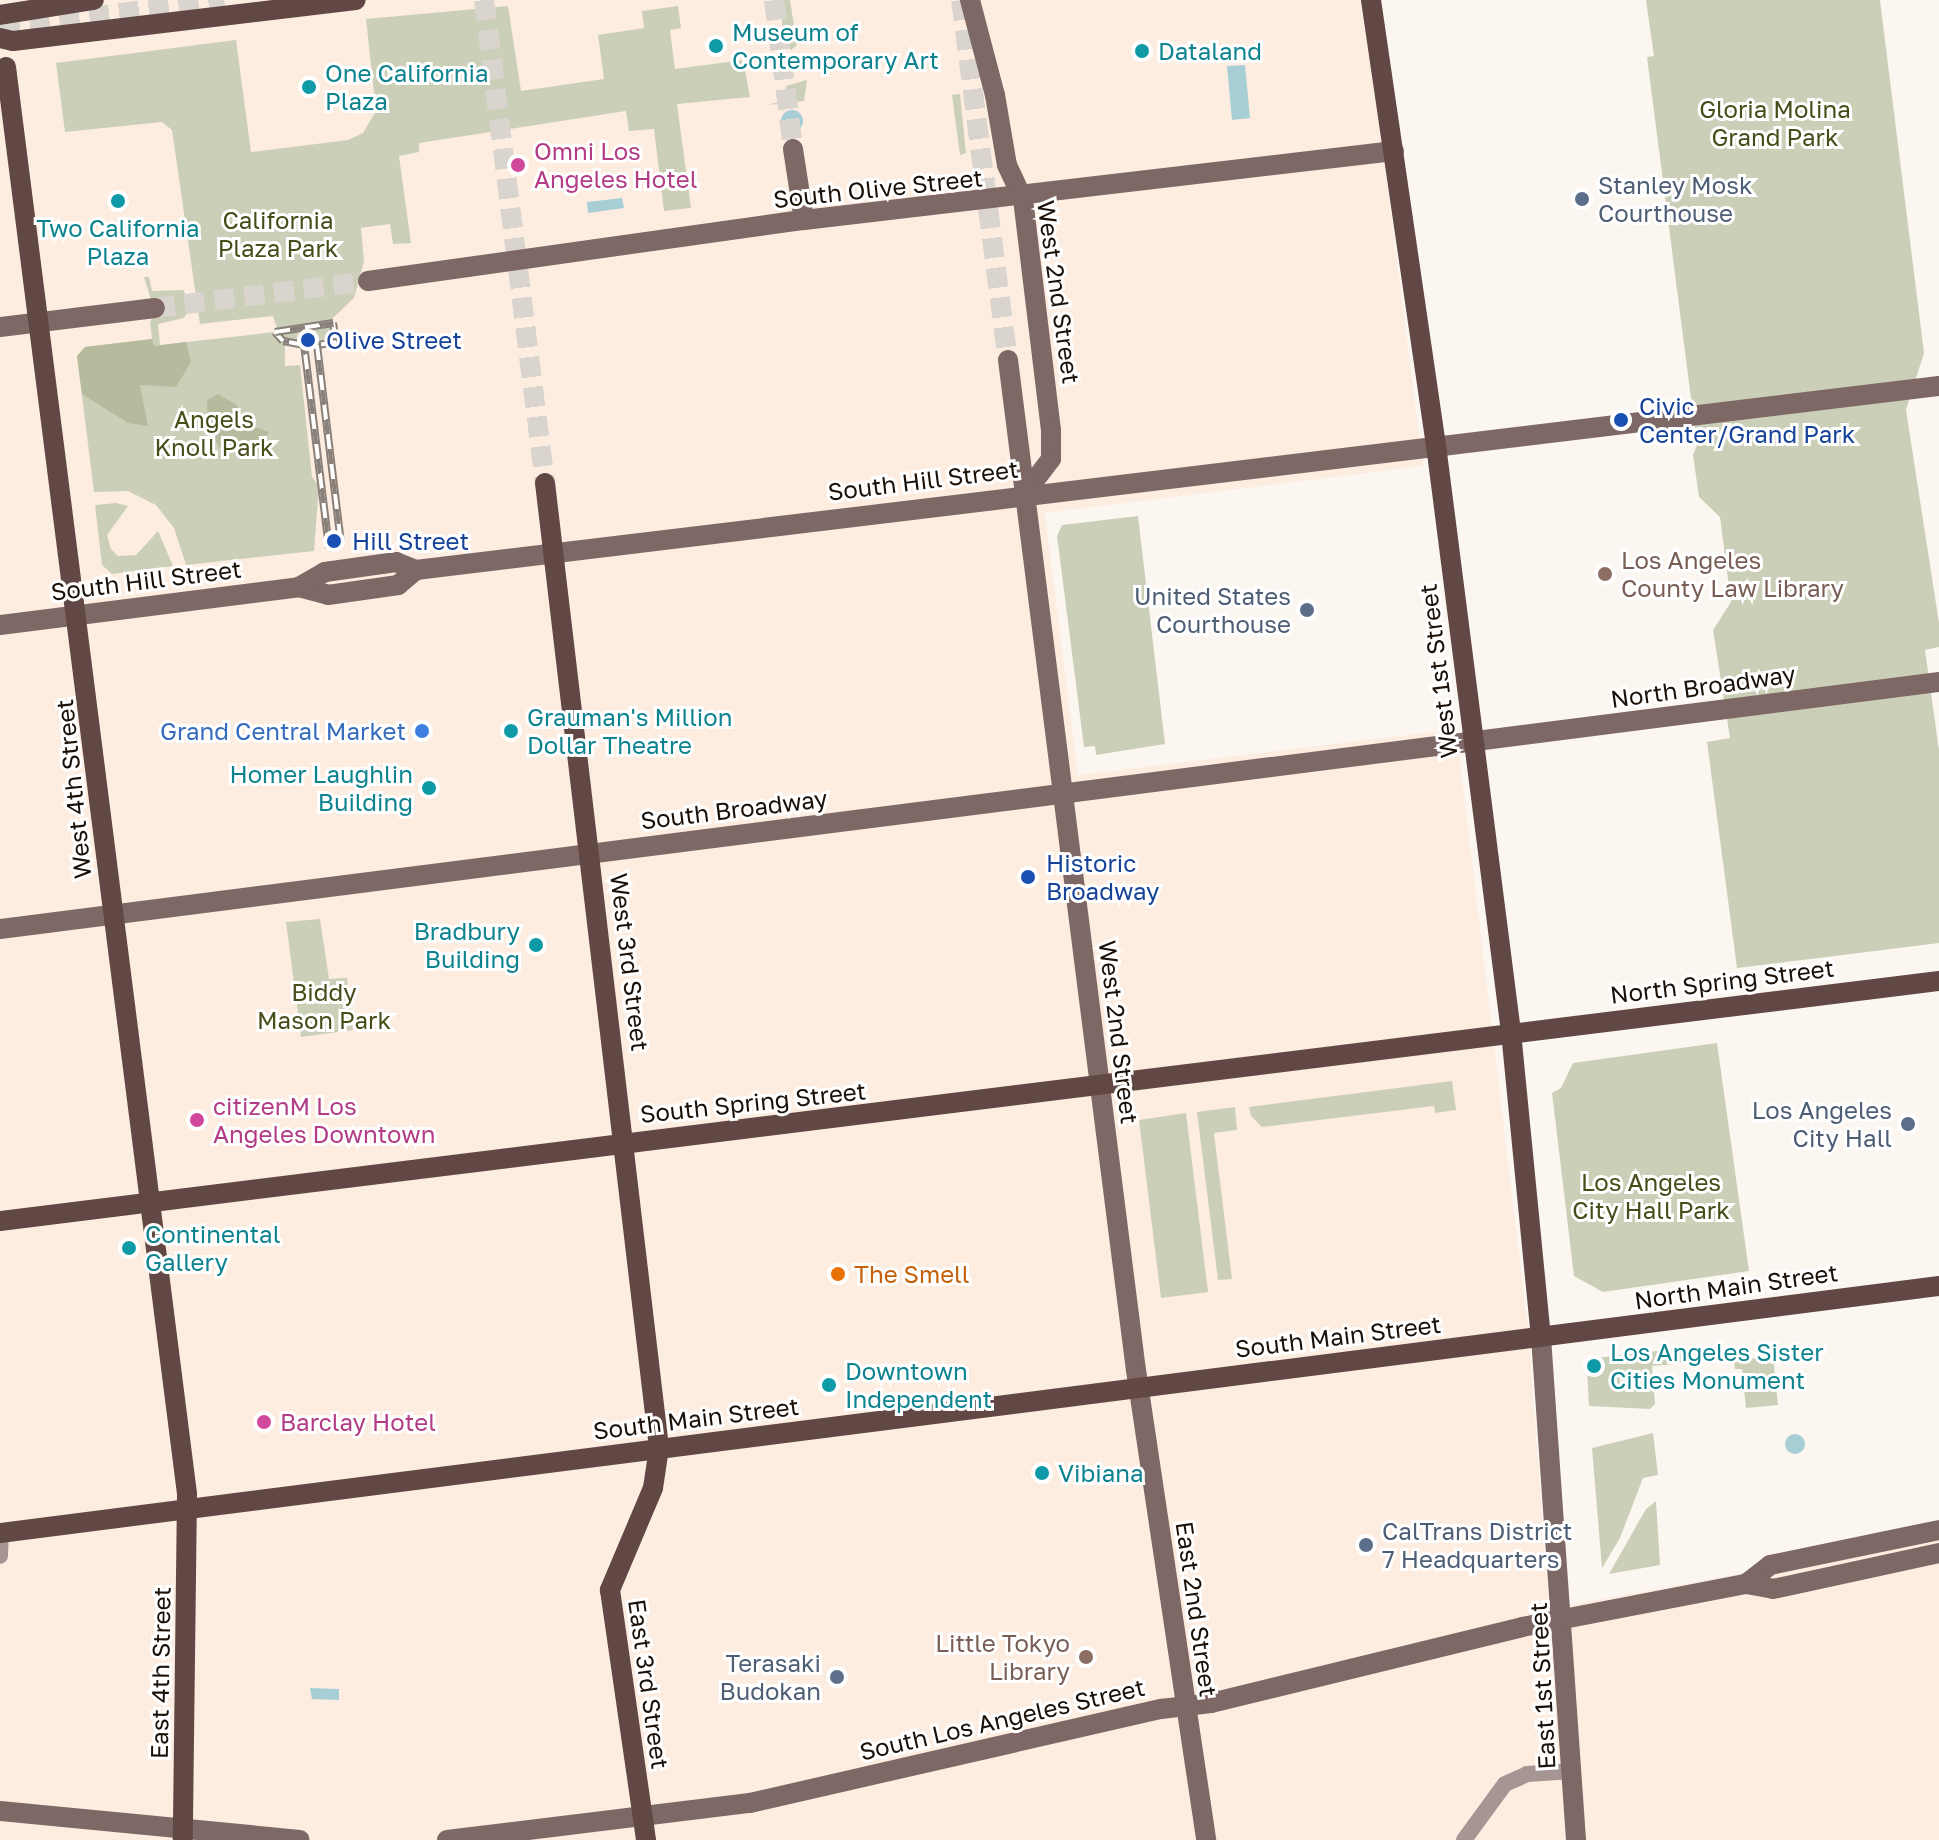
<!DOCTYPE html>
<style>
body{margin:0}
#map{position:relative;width:1939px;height:1840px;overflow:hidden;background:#fcf6f1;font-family:"Golos Text",sans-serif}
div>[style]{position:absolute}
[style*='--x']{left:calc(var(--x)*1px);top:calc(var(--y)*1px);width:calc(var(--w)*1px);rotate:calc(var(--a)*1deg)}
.built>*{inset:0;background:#fdede1}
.green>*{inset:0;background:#cccfb8}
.forest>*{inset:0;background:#b7bb9d}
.water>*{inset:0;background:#a8ced5}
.round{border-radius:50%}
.secondary-tunnel>*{height:20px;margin-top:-10px;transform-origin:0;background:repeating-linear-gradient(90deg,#dad4ce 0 20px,transparent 0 30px)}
.primary-tunnel>*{height:20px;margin-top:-10px;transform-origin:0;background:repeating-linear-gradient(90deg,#dad4ce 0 20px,transparent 0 30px)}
.street>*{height:16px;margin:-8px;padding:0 8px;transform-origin:8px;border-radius:8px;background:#a59694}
.secondary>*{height:20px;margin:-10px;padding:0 10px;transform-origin:10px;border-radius:10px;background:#7e6865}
.primary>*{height:20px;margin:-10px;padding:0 10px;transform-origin:10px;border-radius:10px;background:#614845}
.rail>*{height:8px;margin-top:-4px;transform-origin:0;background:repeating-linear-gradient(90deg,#fff 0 15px,#888079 0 30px);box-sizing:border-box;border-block:2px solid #888079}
.dots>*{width:22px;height:22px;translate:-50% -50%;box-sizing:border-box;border:4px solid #fff;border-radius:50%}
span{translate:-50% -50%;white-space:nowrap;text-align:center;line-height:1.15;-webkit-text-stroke:6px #fff;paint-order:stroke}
.culture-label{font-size:24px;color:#0d838f}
.left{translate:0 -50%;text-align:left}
.right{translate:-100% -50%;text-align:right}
.park-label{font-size:24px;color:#484c19}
.hotel-label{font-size:24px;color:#b23c85}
.service-label{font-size:24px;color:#4e5e75}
.street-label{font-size:24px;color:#1a1007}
.transit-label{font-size:24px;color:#164399}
.education-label{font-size:24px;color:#785e54}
.shop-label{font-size:24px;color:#366cbe}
.food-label{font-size:24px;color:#c56008}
</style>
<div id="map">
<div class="built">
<i style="clip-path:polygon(0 0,1364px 0,1423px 466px,1045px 513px,1078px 775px,1456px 729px,1528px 1328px,1549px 1609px,1939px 1537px,1939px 1840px,0 1840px)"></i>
</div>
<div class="green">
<i style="clip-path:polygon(782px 0,790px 0,797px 45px,791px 50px,782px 40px)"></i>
<i style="clip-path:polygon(1646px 0,1880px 0,1924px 353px,1906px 410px,1939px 623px,1939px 647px,1925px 650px,1939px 750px,1939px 943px,1737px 968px,1707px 742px,1730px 738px,1713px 630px,1731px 602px,1720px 517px,1699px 497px,1693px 455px,1697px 445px,1647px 57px,1654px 56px)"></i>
<i style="clip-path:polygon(508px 6px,521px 91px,604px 79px,598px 35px,644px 28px,642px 11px,678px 6px,681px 28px,670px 30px,675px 69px,743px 60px,750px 97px,677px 104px,691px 208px,664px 211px,654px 129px,629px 131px,626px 111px,419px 143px,419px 152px,399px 156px,411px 243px,393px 244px,390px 224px,361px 228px,364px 262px,354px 298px,332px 319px,330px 339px,293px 342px,279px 334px,273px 316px,200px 324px,172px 130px,162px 122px,65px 132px,56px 63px,236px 40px,251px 152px,348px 140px,363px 133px,376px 111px,366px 19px)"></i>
<i style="clip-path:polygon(807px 80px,804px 101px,767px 105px,787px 100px,786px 86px)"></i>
<i style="clip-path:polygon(960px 94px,966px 153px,960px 155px,952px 95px)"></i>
<i style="clip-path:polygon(144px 277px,149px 277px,152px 291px,183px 290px,192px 304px,184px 318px,158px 324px,160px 345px,275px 332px,285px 342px,285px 366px,300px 365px,312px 477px,319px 486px,314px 551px,186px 565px,174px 528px,156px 505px,128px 491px,94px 492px,77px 356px,85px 347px,152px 339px,150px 322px,155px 313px)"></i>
<i style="clip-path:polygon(116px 503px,128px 506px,107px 535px,111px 549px,118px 556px,136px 555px,158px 531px,173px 566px,112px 574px,102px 565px,95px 505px)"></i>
<i style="clip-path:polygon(1138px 516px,1165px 744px,1096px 755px,1095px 746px,1084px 747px,1057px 536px,1062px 525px)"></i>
<i style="clip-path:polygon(320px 919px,329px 979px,347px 978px,353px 1030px,301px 1037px,286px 922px)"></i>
<i style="clip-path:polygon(1717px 1043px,1749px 1271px,1603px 1292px,1574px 1276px,1552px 1093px,1561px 1088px,1573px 1063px)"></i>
<i style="clip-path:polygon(1452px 1081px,1456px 1110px,1435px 1113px,1434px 1106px,1262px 1127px,1251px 1116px,1249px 1107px)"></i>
<i style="clip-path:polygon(1235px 1107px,1237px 1130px,1214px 1133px,1232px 1279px,1218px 1280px,1197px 1112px)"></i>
<i style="clip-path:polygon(1186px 1113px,1208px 1292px,1161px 1298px,1139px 1120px)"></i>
<i style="clip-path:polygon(1684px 1348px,1686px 1363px,1652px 1366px,1655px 1404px,1650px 1409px,1589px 1406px,1587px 1369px,1596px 1358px)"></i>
<i style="clip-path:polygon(1773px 1356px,1778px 1405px,1746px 1408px,1742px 1369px,1735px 1369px,1734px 1361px)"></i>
<i style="clip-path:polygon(1653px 1433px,1658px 1475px,1643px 1478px,1620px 1538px,1602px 1568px,1592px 1448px)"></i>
<i style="clip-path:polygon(1656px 1501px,1660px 1565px,1609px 1574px,1646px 1509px)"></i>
</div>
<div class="forest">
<i style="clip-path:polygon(152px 339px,154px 346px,186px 342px,191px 362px,176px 387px,140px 385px,148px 426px,128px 423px,82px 394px,77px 356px,85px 347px)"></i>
<i style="clip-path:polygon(218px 394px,237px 405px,241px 422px,269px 432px,257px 453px,223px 452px,208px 431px,207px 400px)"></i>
</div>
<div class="water">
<i style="clip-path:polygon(1245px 65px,1250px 118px,1232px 120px,1227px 66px)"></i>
<i class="round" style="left:781px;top:110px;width:22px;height:22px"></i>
<i style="clip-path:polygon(622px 198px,624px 208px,588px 213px,587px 202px)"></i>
<i class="round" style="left:1785px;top:1434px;width:20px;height:20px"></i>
<i style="clip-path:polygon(310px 1688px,339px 1689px,339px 1700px,312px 1699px)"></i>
</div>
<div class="secondary-tunnel">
<i style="--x:774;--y:0;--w:150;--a:82.7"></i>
<i style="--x:961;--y:0;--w:363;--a:82.6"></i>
<i style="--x:0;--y:28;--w:226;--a:-7.1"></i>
<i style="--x:155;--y:308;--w:215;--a:-7.2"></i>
</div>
<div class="primary-tunnel">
<i style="--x:31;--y:0;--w:24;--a:83"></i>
<i style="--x:484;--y:0;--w:487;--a:82.8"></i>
</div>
<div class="street">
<i style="--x:0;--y:1556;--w:24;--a:-88"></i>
<i style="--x:1464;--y:1840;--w:69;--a:-53.8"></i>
<i style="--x:1505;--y:1784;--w:24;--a:-24"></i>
<i style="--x:1527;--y:1774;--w:46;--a:-3.7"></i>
</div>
<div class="secondary">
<i style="--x:970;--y:0;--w:98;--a:75.3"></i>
<i style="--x:995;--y:95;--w:71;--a:80.3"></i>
<i style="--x:1007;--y:165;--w:38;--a:65"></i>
<i style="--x:1023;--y:199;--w:233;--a:83.1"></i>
<i style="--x:1051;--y:430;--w:29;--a:90"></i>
<i style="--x:1051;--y:459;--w:43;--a:127.4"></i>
<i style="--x:793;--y:149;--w:72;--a:81.2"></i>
<i style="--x:368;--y:281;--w:440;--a:-8"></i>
<i style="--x:804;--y:220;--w:594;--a:-6.67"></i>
<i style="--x:0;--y:327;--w:156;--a:-7"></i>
<i style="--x:1008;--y:360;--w:1018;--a:82.78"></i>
<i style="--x:1136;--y:1370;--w:475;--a:81.5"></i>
<i style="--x:299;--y:587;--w:30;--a:15"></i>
<i style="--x:328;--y:595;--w:71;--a:-8.1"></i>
<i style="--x:398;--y:585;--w:23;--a:-40"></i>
<i style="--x:0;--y:625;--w:301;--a:-7.2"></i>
<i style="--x:299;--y:587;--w:30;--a:-30"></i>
<i style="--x:325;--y:572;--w:72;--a:-8"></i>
<i style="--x:396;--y:562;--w:22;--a:22"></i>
<i style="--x:416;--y:570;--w:1534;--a:-6.89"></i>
<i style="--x:0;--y:929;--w:1955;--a:-7.26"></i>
<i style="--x:1541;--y:1337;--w:504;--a:86.02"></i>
<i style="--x:1746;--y:1584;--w:31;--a:-38"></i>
<i style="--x:1770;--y:1565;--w:173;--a:-11.7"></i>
<i style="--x:0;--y:1811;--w:301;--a:5.5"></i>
<i style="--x:447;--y:1840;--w:305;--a:-7"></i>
<i style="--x:750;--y:1803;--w:422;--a:-12.9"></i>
<i style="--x:1161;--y:1709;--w:50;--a:-6.8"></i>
<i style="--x:1211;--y:1703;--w:320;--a:-13.7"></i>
<i style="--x:1522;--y:1627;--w:228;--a:-10.9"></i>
<i style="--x:1746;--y:1584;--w:27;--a:10"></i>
<i style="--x:1773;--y:1589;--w:170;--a:-12.2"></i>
</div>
<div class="primary">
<i style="--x:1371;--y:0;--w:450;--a:81.7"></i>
<i style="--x:1436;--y:445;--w:592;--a:82.72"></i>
<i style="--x:1511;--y:1032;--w:306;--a:84.4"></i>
<i style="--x:0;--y:15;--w:95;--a:-9.1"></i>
<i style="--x:0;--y:38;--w:13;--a:13"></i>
<i style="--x:13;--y:41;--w:345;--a:-6.8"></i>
<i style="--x:6;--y:67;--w:1438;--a:82.77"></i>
<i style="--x:187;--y:1494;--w:346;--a:90.7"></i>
<i style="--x:545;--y:483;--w:972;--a:83.26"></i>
<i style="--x:659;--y:1448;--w:40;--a:98.5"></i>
<i style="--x:653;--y:1488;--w:111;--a:112.9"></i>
<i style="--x:610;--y:1590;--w:253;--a:81.8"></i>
<i style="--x:0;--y:1221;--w:1954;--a:-7.06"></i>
<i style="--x:0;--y:1533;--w:1955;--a:-7.26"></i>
</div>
<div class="rail">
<i style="--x:333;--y:323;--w:19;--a:81"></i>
<i style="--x:336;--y:342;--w:19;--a:171"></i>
<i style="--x:317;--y:345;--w:199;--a:83.1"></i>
<i style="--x:341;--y:543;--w:13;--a:157"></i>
<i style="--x:329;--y:548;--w:205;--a:-97"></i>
<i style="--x:304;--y:345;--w:21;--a:-169"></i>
<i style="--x:283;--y:341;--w:12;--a:-132"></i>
<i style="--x:275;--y:332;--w:59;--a:-8.8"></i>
</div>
<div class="dots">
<i style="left:716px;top:46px;background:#0f9aa8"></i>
<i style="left:1142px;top:51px;background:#0f9aa8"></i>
<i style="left:309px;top:87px;background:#0f9aa8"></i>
<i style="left:518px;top:165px;background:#d1479c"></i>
<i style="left:1582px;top:199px;background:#5c6f8a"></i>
<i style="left:118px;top:201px;background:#0f9aa8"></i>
<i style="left:308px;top:340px;background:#1a4fb4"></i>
<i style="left:1621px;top:420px;background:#1a4fb4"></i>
<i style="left:334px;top:541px;background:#1a4fb4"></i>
<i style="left:1605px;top:574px;background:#8d6e63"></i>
<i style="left:1307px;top:610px;background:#5c6f8a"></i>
<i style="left:422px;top:731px;background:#3f7fe0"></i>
<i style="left:511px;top:731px;background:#0f9aa8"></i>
<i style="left:429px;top:788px;background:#0f9aa8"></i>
<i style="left:1028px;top:877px;background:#1a4fb4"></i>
<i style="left:536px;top:945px;background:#0f9aa8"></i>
<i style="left:197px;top:1120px;background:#d1479c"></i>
<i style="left:1908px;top:1124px;background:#5c6f8a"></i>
<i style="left:129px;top:1248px;background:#0f9aa8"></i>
<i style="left:838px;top:1274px;background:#e8710a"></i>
<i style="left:1594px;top:1366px;background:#0f9aa8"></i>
<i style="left:829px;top:1385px;background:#0f9aa8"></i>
<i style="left:264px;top:1422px;background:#d1479c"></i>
<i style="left:1042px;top:1473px;background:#0f9aa8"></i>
<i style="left:1366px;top:1545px;background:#5c6f8a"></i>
<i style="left:1086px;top:1657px;background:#8d6e63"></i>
<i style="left:837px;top:1677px;background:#5c6f8a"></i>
</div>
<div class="culture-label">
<span class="left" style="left:732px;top:46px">Museum of<br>Contemporary Art</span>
<span class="left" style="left:1158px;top:51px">Dataland</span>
<span class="left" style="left:325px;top:87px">One California<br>Plaza</span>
<span style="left:118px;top:242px">Two California<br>Plaza</span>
<span class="left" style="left:527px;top:731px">Grauman's Million<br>Dollar Theatre</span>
<span class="right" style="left:413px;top:788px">Homer Laughlin<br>Building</span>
<span class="right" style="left:520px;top:945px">Bradbury<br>Building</span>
<span class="left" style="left:145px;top:1248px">Continental<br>Gallery</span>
<span class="left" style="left:1610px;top:1366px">Los Angeles Sister<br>Cities Monument</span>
<span class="left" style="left:845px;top:1385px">Downtown<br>Independent</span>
<span class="left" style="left:1058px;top:1473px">Vibiana</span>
</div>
<div class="park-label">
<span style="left:1775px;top:123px">Gloria Molina<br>Grand Park</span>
<span style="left:278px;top:234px">California<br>Plaza Park</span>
<span style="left:214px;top:433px">Angels<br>Knoll Park</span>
<span style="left:324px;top:1006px">Biddy<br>Mason Park</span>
<span style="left:1651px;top:1196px">Los Angeles<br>City Hall Park</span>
</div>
<div class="hotel-label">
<span class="left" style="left:534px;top:165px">Omni Los<br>Angeles Hotel</span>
<span class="left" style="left:213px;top:1120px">citizenM Los<br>Angeles Downtown</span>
<span class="left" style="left:280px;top:1422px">Barclay Hotel</span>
</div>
<div class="service-label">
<span class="left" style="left:1598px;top:199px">Stanley Mosk<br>Courthouse</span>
<span class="right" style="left:1291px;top:610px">United States<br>Courthouse</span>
<span class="right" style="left:1892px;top:1124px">Los Angeles<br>City Hall</span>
<span class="left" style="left:1382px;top:1545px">CalTrans District<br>7 Headquarters</span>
<span class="right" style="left:821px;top:1677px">Terasaki<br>Budokan</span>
</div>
<div class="street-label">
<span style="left:878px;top:188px;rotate:-6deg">South Olive Street</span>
<span style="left:1059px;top:292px;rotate:82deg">West 2nd Street</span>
<span style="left:923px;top:480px;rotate:-7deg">South Hill Street</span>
<span style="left:146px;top:580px;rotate:-7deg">South Hill Street</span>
<span style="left:1438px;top:671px;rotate:-97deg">West 1st Street</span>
<span style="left:1703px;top:686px;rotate:-8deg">North Broadway</span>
<span style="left:73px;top:789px;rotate:-96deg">West 4th Street</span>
<span style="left:734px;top:809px;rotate:-7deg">South Broadway</span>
<span style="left:630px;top:962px;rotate:83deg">West 3rd Street</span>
<span style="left:1722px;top:981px;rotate:-7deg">North Spring Street</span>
<span style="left:1119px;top:1032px;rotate:83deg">West 2nd Street</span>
<span style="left:753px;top:1102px;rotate:-6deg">South Spring Street</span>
<span style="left:1736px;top:1286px;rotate:-8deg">North Main Street</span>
<span style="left:1338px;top:1336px;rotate:-7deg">South Main Street</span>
<span style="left:696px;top:1418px;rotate:-7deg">South Main Street</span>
<span style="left:1197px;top:1609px;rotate:82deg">East 2nd Street</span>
<span style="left:160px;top:1673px;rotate:-89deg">East 4th Street</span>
<span style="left:649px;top:1684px;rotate:82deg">East 3rd Street</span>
<span style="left:1542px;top:1686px;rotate:-93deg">East 1st Street</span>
<span style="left:1002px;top:1719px;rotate:-13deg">South Los Angeles Street</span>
</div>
<div class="transit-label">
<span class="left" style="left:326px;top:340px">Olive Street</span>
<span class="left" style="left:1639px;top:420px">Civic<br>Center/Grand Park</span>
<span class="left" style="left:352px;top:541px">Hill Street</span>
<span class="left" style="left:1046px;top:877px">Historic<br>Broadway</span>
</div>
<div class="education-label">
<span class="left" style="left:1621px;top:574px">Los Angeles<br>County Law Library</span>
<span class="right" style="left:1070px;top:1657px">Little Tokyo<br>Library</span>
</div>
<div class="shop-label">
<span class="right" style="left:406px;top:731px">Grand Central Market</span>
</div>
<div class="food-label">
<span class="left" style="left:854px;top:1274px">The Smell</span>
</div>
</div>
